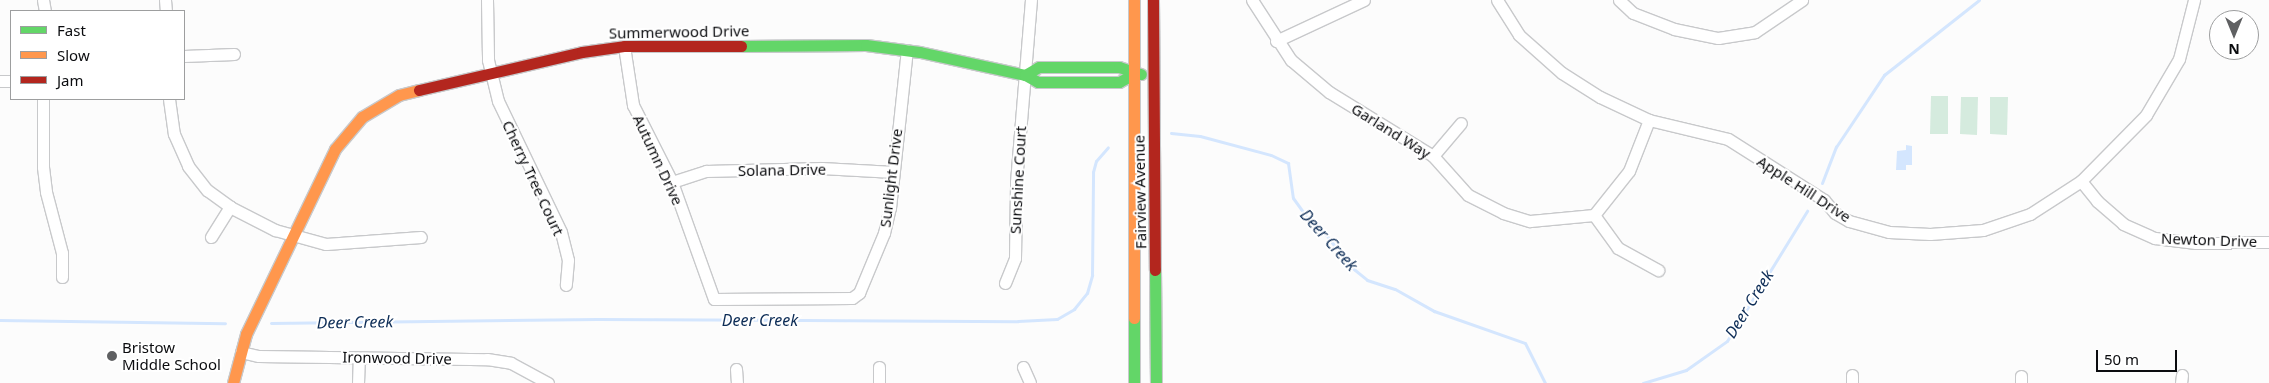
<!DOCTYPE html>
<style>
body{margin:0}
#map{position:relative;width:2269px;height:383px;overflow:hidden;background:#fcfcfc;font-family:"Noto Sans",sans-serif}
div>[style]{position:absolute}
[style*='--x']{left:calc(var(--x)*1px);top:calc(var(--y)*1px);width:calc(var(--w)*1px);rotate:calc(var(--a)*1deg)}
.green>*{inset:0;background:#d5ebde}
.water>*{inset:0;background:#d4e6fe}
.stream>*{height:3px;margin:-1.5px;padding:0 1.5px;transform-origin:1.5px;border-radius:1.5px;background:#d4e6fe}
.roads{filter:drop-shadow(1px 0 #c8c9cb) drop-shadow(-1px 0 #c8c9cb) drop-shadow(0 1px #c8c9cb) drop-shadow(0 -1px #c8c9cb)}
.street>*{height:11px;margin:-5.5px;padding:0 5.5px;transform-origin:5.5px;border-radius:5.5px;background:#fff}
.fast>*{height:11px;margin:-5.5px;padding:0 5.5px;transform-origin:5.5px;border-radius:5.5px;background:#63d668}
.slow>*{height:11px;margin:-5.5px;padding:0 5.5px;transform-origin:5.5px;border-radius:5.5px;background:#ff974d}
.jam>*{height:11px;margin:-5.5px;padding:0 5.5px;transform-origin:5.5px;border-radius:5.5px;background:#b3261e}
.dots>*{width:14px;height:14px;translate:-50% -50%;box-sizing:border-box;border:2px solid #fff;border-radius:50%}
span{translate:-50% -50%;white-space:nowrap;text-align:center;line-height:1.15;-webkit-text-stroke:4px #fff;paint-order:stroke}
.street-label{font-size:15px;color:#0b0c0f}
.poi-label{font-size:15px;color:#0b0c0f}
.left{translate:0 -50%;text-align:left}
.water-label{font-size:16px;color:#0c2c56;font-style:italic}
.legend{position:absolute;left:10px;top:10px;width:175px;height:90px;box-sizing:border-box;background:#fff;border:1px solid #9d9e9f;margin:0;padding:6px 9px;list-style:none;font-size:15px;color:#0b0c0f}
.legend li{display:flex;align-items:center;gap:10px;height:25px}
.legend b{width:25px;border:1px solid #9d9e9f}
.north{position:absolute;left:2209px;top:10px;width:50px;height:50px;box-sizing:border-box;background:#fff;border:1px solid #9d9e9f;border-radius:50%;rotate:180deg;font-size:14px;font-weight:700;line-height:20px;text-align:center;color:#0b0c0f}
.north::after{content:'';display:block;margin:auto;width:18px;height:22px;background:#5f6062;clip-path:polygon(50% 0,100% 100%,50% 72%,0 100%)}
.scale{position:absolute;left:2096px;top:350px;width:81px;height:22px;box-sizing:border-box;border:2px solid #0b0c0f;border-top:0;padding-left:6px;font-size:15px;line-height:18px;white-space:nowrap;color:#0b0c0f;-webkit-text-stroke:4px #fff;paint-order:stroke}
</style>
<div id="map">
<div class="green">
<i style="clip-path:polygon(1931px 96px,1948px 96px,1948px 134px,1930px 134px)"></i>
<i style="clip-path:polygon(1961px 97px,1978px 97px,1977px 135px,1960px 134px)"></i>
<i style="clip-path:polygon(1990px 97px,2008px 97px,2007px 135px,1990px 134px)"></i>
</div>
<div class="water">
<i style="clip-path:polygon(1906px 145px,1912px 146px,1912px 165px,1906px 165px,1906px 170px,1896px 170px,1897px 151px,1906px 150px)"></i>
</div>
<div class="stream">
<i style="--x:1171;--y:133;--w:29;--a:6"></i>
<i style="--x:1200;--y:136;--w:73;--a:15"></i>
<i style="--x:1271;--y:155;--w:19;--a:25"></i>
<i style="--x:1288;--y:163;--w:35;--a:82"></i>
<i style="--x:1293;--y:198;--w:26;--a:54"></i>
<i style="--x:1308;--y:219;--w:10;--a:24"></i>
<i style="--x:1317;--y:223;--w:54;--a:52.5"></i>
<i style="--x:1350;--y:266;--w:22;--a:39"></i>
<i style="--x:1367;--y:280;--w:29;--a:18"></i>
<i style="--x:1395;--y:289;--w:45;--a:29.4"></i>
<i style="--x:1434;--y:311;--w:96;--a:19.4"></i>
<i style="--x:1525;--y:343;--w:45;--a:63.4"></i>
<i style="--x:1822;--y:183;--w:39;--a:-69"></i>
<i style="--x:1836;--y:147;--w:87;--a:-56.3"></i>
<i style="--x:1884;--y:75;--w:121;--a:-38.3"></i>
<i style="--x:0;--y:320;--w:225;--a:0.8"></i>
<i style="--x:271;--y:323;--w:326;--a:-0.7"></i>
<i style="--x:597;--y:319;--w:421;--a:0.3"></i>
<i style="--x:1018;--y:321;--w:39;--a:-3"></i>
<i style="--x:1057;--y:319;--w:20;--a:-30"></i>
<i style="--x:1074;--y:309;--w:21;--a:-51"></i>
<i style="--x:1087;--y:293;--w:19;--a:-74"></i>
<i style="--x:1092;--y:275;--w:103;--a:-89.4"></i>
<i style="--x:1093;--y:172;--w:11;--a:-75"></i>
<i style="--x:1096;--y:161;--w:18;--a:-49"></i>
<i style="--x:1643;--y:383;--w:45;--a:-16.8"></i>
<i style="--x:1686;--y:370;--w:50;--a:-35.3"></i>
<i style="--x:1727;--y:341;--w:153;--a:-58.4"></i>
</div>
<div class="roads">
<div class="street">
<i style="--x:43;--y:0;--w:11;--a:80"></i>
<i style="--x:165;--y:0;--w:11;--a:85"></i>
<i style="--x:487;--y:0;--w:60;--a:89"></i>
<i style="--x:488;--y:60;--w:42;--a:76.3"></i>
<i style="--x:498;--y:101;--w:145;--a:64.3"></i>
<i style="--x:561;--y:232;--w:29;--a:76"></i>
<i style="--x:568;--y:260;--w:25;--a:95"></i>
<i style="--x:1252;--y:0;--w:72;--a:57"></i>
<i style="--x:1291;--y:60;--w:50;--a:40.1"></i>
<i style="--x:1329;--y:92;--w:122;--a:31.6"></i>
<i style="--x:1433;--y:156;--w:52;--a:48.1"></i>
<i style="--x:1468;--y:195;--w:39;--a:27"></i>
<i style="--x:1503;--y:213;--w:28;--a:17"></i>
<i style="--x:1530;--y:221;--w:64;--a:-5.4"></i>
<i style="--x:1594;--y:215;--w:56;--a:-51.5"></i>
<i style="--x:1629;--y:171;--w:55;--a:-68.6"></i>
<i style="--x:1497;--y:0;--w:41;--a:57.8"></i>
<i style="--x:1519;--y:35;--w:57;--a:41.5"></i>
<i style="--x:1562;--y:73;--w:45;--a:32.3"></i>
<i style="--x:1600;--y:97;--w:54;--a:25.1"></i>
<i style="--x:1649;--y:120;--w:81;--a:13.5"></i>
<i style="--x:1728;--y:139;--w:114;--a:32.4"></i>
<i style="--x:1824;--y:200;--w:17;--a:50"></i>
<i style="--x:1835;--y:213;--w:16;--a:30"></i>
<i style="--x:1849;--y:221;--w:41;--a:15.4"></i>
<i style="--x:1889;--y:232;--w:41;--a:2.8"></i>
<i style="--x:1930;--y:234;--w:53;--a:-4.3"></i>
<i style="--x:1983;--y:230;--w:50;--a:-18.8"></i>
<i style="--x:2030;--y:214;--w:61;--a:-32.9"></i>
<i style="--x:2081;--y:181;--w:93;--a:-45.4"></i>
<i style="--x:2146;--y:115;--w:65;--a:-59.5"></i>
<i style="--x:2179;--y:59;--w:61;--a:-75.7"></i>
<i style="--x:1619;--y:0;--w:19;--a:43"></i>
<i style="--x:1633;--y:13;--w:44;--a:21.3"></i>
<i style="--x:1674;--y:29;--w:45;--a:11.6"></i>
<i style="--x:1718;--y:38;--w:37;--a:-9"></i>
<i style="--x:1755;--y:32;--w:57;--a:-34.2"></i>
<i style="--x:1276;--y:41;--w:97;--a:-25"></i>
<i style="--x:624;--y:46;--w:60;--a:81.3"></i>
<i style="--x:633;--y:105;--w:86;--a:63.1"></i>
<i style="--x:672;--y:182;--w:124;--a:70.3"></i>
<i style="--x:714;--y:299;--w:138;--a:-0.4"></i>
<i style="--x:852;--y:298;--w:9;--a:-36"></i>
<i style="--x:859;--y:293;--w:65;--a:-67.4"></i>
<i style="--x:884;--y:233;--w:26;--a:-77"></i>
<i style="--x:890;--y:208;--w:159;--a:-83.9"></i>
<i style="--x:184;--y:56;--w:50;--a:-2.3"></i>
<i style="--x:0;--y:81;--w:11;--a:0"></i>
<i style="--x:43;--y:99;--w:68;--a:90"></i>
<i style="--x:43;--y:167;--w:25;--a:83"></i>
<i style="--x:46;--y:192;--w:63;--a:75.3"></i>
<i style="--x:62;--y:253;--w:24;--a:90"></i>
<i style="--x:169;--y:99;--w:35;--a:82"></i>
<i style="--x:174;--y:134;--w:35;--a:66"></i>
<i style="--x:188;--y:166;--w:31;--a:52"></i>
<i style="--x:207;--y:190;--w:29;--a:36"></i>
<i style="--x:230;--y:207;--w:51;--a:27.1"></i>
<i style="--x:275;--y:230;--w:53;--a:15.4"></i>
<i style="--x:326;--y:244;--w:95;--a:-4.2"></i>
<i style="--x:1433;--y:156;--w:43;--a:-49.7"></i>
<i style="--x:2081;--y:181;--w:26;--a:51"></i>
<i style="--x:2097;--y:201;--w:35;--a:41"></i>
<i style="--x:2123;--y:224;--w:35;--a:24"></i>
<i style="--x:2155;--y:238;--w:41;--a:7"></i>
<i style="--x:2196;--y:243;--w:73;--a:-0.8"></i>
<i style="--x:672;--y:182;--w:36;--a:-18"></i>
<i style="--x:706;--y:171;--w:116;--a:-1.5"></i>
<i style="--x:822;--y:168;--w:71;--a:3.2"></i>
<i style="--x:1594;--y:215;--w:41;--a:54"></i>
<i style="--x:1618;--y:248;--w:46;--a:28.8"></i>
<i style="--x:211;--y:237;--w:36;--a:-58"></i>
<i style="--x:1005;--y:283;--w:27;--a:-68"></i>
<i style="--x:1015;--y:258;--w:76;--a:-89.2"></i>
<i style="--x:1016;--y:182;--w:183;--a:-85.3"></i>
<i style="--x:241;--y:352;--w:18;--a:13"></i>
<i style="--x:259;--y:356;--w:228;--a:0.8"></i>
<i style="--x:487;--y:359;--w:24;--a:9"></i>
<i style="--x:511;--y:363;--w:42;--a:28.4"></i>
<i style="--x:879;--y:367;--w:16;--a:90"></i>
<i style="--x:1023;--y:367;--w:17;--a:66"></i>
<i style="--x:736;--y:369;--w:14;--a:86"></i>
<i style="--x:1852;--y:375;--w:8;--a:90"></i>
<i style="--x:358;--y:383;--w:25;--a:-88"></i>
<i style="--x:2021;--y:383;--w:7;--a:-90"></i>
<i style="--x:2181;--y:383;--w:8;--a:-83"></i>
</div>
<div class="fast">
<i style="--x:741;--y:46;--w:125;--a:-0.5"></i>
<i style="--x:866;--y:45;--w:54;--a:7.4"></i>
<i style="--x:920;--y:52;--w:107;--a:12.4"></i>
<i style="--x:1025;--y:75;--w:15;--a:28"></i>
<i style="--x:1038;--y:82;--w:81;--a:0"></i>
<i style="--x:1119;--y:82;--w:17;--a:-28"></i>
<i style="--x:1025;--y:75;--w:16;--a:-30"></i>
<i style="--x:1039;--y:67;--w:80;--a:0"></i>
<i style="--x:1119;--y:67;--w:23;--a:18"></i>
<i style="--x:1155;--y:270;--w:113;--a:89.5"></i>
<i style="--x:1134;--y:318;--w:65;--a:90"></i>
</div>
<div class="slow">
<i style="--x:1134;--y:0;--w:318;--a:90"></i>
<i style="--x:233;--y:383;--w:51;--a:-75.1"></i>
<i style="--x:246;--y:334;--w:205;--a:-64.3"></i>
<i style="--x:335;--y:149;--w:42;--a:-49.8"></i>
<i style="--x:362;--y:117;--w:43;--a:-30.7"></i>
<i style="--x:399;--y:95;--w:21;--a:-14"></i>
</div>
<div class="jam">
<i style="--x:1153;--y:0;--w:270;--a:89.6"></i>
<i style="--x:419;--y:90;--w:167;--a:-13.1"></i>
<i style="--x:582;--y:52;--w:42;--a:-8.1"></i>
<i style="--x:624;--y:46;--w:117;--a:0"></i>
</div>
</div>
<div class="dots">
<i style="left:112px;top:356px;background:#5f6062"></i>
</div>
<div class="street-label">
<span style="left:679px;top:32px;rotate:-1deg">Summerwood Drive</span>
<span style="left:1391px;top:131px;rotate:32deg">Garland Way</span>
<span style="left:658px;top:160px;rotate:65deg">Autumn Drive</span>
<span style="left:782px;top:170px;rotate:-1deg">Solana Drive</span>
<span style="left:533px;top:178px;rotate:65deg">Cherry Tree Court</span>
<span style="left:891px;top:178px;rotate:-83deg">Sunlight Drive</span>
<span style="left:1018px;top:180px;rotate:-87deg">Sunshine Court</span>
<span style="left:1804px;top:189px;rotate:33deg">Apple Hill Drive</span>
<span style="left:1140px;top:192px;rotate:-91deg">Fairview Avenue</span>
<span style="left:2209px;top:240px;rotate:2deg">Newton Drive</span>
<span style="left:397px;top:358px;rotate:1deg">Ironwood Drive</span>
</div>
<div class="poi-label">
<span class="left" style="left:122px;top:356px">Bristow<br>Middle School</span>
</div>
<div class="water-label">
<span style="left:1329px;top:240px;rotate:48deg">Deer Creek</span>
<span style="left:1749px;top:304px;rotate:-58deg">Deer Creek</span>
<span style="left:760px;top:320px">Deer Creek</span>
<span style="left:355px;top:322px;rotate:-1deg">Deer Creek</span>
</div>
<ul class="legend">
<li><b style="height:6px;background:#63d668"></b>Fast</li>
<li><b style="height:6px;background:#ff974d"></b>Slow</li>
<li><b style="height:6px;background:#b3261e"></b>Jam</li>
</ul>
<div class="north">N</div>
<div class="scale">50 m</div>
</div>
